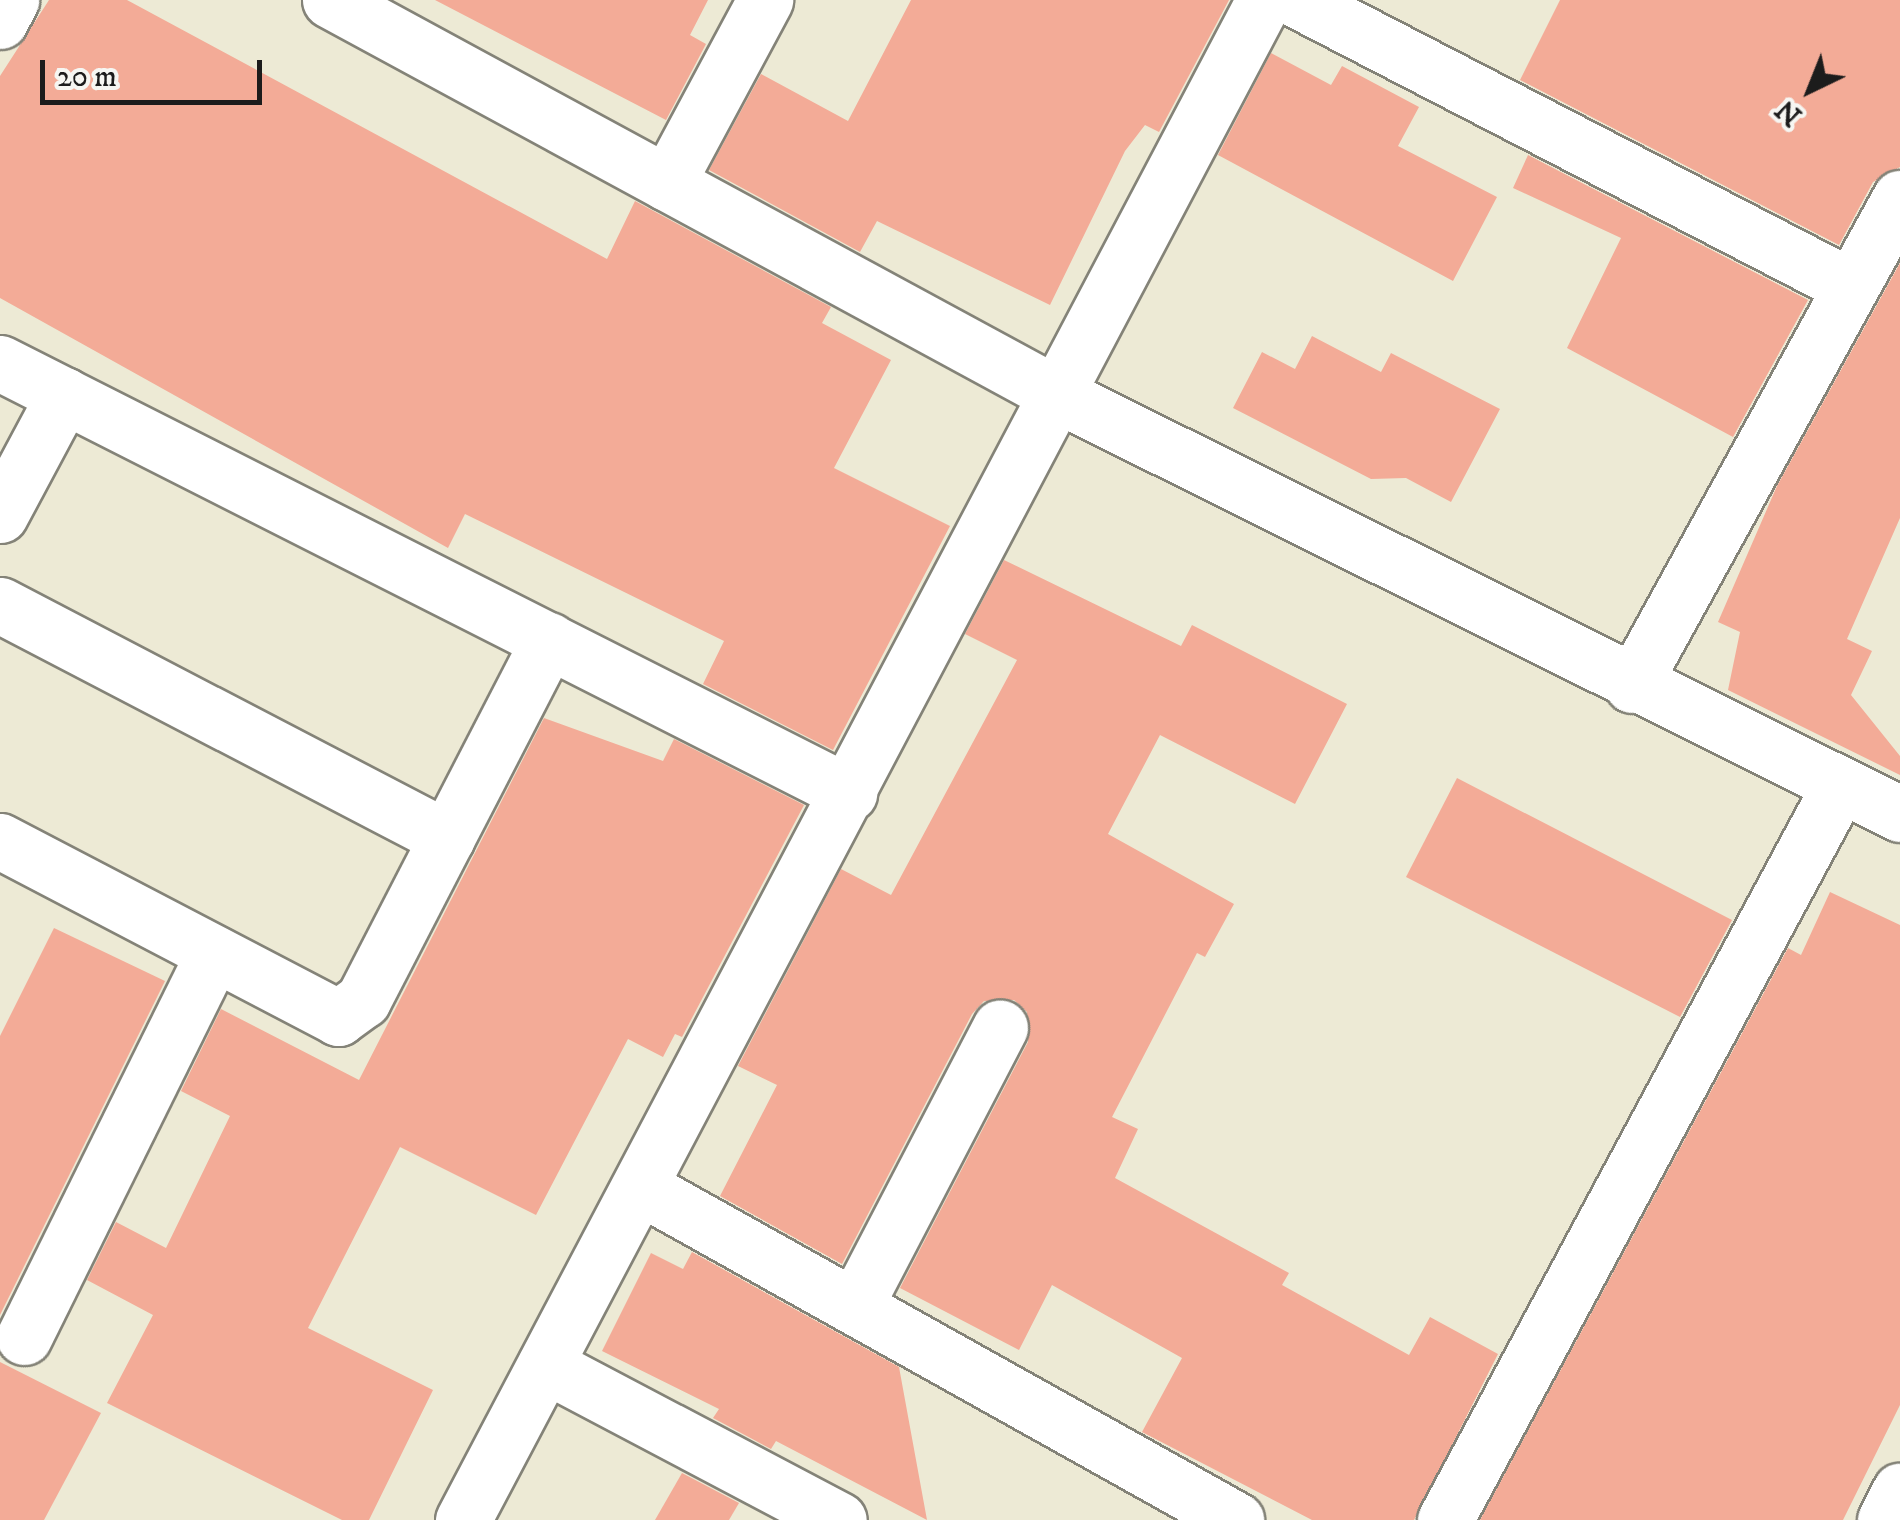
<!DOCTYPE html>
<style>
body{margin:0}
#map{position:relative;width:1900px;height:1520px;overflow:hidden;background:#edead5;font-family:"IM FELL DW Pica",serif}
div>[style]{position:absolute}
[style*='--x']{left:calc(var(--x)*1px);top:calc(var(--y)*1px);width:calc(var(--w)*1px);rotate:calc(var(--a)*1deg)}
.building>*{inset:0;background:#f3ab97}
.roads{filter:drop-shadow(2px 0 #848378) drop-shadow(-2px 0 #848378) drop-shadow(0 2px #848378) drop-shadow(0 -2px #848378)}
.minor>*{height:55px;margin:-27.5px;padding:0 27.5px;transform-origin:27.5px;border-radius:27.5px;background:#fff}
span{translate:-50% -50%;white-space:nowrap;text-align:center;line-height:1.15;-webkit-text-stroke:9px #f6f6f2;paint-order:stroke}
.north{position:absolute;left:1760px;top:40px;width:100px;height:100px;-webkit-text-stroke:8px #f6f6f2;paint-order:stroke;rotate:223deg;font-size:28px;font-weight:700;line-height:40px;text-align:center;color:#1c1c1c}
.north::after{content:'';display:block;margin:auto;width:35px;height:45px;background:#1c1c1c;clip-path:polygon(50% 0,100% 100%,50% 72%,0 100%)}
.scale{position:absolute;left:40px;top:60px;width:222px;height:45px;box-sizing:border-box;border:5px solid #1c1c1c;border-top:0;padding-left:12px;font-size:30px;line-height:35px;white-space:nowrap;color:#1c1c1c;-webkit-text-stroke:8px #f6f6f2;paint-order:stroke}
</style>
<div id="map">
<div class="building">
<i style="clip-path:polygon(49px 0,127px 0,607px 259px,635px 201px,831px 307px,822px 323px,891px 360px,834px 468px,950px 526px,833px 750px,703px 684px,724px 641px,465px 514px,448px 548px,0 298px,0 76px)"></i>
<i style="clip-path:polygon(435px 0,708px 0,690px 35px,706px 44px,666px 120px)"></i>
<i style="clip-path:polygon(911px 0,1229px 0,1159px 132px,1145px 125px,1125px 151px,1050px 305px,877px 221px,860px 252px,709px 170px,761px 74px,848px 121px)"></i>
<i style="clip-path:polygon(1560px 0,1900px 0,1900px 167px,1873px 182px,1839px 245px,1520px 80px)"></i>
<i style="clip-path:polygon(1271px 53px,1331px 85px,1342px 66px,1419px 107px,1398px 146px,1497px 197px,1453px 281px,1218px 155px)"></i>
<i style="clip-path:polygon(1528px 155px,1808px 300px,1733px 437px,1567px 348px,1621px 238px,1513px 188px)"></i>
<i style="clip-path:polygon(1900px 263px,1900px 518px,1847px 639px,1872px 651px,1851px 695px,1900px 756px,1900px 775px,1728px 690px,1740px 632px,1718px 622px,1777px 486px)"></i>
<i style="clip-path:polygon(1312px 336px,1381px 372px,1391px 353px,1500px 409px,1451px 502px,1406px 478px,1371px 479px,1233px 408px,1262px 352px,1295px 369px)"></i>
<i style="clip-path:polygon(1004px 560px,1181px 646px,1192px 625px,1347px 704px,1295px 804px,1160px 735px,1108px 834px,1234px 904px,1205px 957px,1197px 953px,1112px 1117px,1138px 1129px,1115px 1178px,1289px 1273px,1282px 1285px,1409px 1355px,1430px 1317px,1498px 1354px,1414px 1520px,1312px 1520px,1142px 1432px,1182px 1358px,1052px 1285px,1019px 1350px,900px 1288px,1028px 1042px,1027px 1012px,1014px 1000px,984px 1001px,972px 1014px,842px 1264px,720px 1196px,777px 1085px,738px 1066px,841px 869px,891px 895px,1017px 660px,965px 634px)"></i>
<i style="clip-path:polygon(544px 718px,663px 761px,674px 739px,804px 805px,682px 1037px,675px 1034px,663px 1057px,628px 1039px,536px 1215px,400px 1147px,308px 1328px,433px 1390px,369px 1520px,342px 1520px,107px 1403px,153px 1315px,87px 1280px,116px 1222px,166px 1248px,230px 1116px,181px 1091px,221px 1009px,359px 1080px)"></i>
<i style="clip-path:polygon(1457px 778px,1732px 920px,1680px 1017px,1406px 877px)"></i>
<i style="clip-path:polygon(1830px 892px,1900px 925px,1900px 1405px,1843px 1520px,1480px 1520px,1788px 948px,1801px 955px)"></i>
<i style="clip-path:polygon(54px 928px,165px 981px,0 1315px,0 1036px)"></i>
<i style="clip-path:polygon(692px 1252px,899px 1367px,927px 1520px,776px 1441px,771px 1449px,713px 1418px,719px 1409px,602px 1351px,651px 1253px,683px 1269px)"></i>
<i style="clip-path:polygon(0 1362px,101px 1413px,44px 1520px,0 1520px)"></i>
<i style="clip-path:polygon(682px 1473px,739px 1503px,729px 1520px,655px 1520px)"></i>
</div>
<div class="roads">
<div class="minor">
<i style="--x:330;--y:0;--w:830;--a:28.48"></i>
<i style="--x:1060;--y:396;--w:938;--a:26.46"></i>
<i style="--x:1297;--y:0;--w:620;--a:27.35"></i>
<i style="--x:0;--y:21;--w:24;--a:-62"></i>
<i style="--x:667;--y:183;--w:208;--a:-61.8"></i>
<i style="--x:0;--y:363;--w:952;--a:26.86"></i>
<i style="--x:0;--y:515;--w:136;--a:-61.9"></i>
<i style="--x:0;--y:605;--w:504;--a:27.53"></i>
<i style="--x:1632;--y:685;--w:556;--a:-61.18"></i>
<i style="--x:0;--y:841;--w:382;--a:27.6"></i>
<i style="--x:338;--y:1018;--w:31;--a:-36"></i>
<i style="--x:363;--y:1000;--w:405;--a:-62.7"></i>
<i style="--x:640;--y:1187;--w:683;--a:29.19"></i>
<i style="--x:855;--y:1306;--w:314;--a:-62.5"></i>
<i style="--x:24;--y:1337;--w:428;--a:-63.7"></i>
<i style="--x:545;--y:1365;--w:332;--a:27.8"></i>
<i style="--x:463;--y:1520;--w:1718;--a:-62.21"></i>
<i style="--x:1445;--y:1520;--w:834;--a:-61.75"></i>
<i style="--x:1885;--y:1520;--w:33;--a:-63"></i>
</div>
</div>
<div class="north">N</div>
<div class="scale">20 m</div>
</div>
